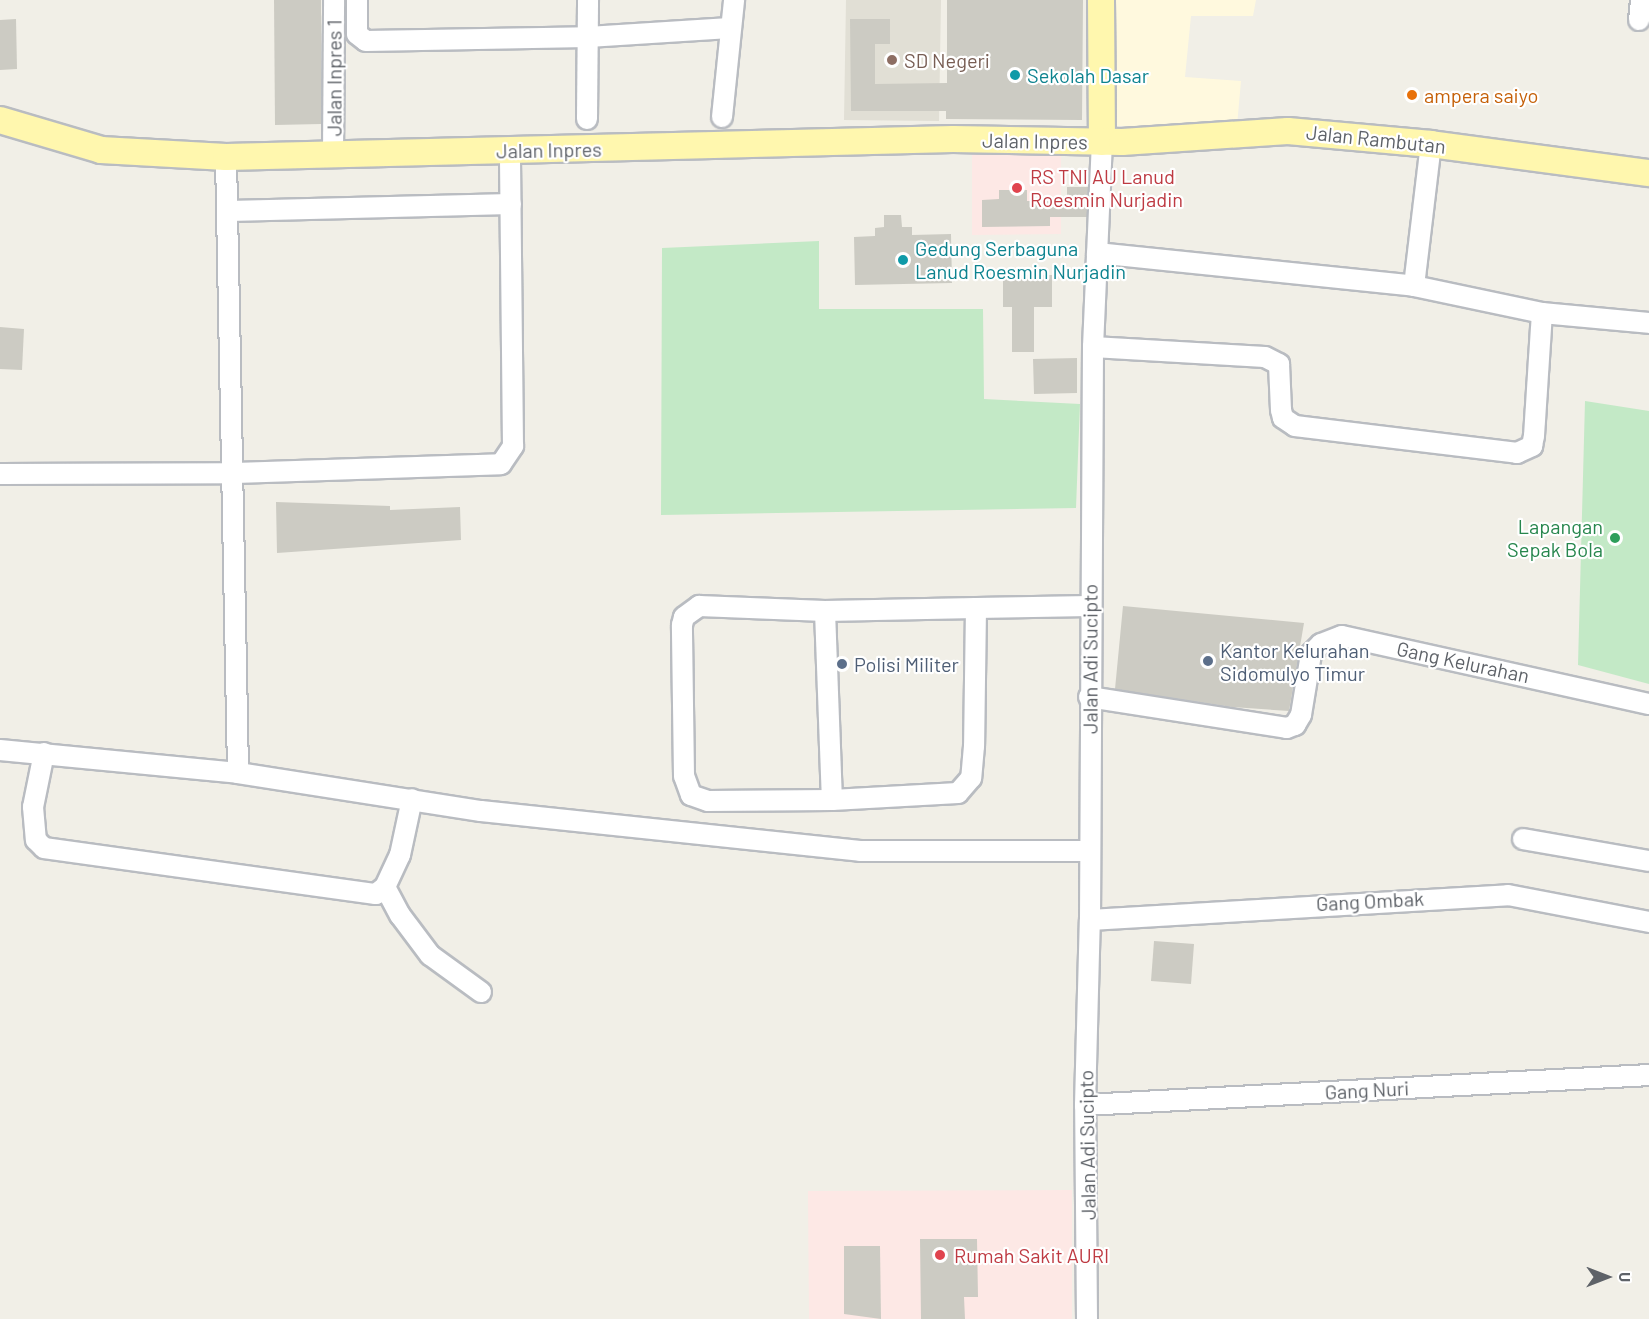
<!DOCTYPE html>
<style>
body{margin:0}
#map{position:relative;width:1649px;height:1319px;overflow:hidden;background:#f1efe7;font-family:Barlow,sans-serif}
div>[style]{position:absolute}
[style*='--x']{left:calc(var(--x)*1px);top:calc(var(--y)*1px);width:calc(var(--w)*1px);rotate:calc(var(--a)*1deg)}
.commercial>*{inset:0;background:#fff9de}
.education>*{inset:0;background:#e1dfd5}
.medical>*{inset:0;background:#fde8e5}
.green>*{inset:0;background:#c3e9c6}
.building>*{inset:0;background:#cccbc3}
.roads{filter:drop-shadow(2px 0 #b9bcc1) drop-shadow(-2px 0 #b9bcc1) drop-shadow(0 2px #b9bcc1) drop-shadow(0 -2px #b9bcc1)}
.minor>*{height:20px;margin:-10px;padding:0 10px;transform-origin:10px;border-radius:10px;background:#fff}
.major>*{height:26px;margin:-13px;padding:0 13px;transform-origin:13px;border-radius:13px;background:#fff7ae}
.dots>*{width:16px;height:16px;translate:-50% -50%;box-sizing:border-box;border:3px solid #fff;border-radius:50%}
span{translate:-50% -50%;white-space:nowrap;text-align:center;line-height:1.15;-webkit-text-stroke:4.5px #fff;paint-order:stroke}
.education-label{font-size:20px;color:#785e54}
.left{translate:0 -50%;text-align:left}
.culture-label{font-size:20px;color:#0d838f}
.street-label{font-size:20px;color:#5e6268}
.food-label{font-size:20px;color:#c56008}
.health-label{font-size:20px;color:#be3a42}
.leisure-label{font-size:20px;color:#27864d}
.right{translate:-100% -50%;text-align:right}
.service-label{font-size:20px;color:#4e5e75}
.north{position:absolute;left:1577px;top:1247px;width:60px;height:60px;-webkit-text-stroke:4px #fff;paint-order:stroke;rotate:90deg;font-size:16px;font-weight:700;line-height:24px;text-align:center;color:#5e6268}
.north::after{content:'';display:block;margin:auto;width:21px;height:27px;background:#5e6268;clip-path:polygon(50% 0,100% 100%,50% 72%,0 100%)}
</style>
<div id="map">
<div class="commercial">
<i style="clip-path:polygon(1112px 0,1256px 0,1253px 16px,1191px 16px,1185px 77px,1241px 81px,1237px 126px,1112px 126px)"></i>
</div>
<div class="education">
<i style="clip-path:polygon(846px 0,941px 0,939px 121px,844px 120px)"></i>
</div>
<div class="medical">
<i style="clip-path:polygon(1061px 152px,1061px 234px,972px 235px,972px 153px)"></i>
<i style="clip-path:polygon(1072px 1190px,1072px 1319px,809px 1319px,808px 1191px)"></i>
</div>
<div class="green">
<i style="clip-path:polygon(819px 241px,819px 309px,983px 309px,984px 399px,1080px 404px,1076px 508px,661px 515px,662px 248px)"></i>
<i style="clip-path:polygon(1585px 401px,1649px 411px,1649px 684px,1578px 665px)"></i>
</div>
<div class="building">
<i style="clip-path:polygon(274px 0,321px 0,321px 124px,275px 125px)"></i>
<i style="clip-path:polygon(947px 0,1083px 0,1082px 120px,946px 119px,946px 111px,851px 111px,850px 19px,890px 19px,890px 44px,875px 44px,875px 84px,947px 83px)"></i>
<i style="clip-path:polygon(16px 19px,17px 69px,0 70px,0 20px)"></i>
<i style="clip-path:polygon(1067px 187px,1088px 187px,1087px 217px,1050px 217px,1050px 226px,982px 227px,982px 200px,999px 199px,999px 190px,1027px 190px,1027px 201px,1067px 201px)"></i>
<i style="clip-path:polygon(884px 215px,901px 215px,902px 227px,912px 227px,912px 235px,951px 234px,952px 283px,855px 285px,854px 237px,875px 236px,875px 228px,884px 227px)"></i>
<i style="clip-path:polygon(1003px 275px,1052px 275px,1052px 307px,1034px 307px,1034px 352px,1012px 352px,1012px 307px,1003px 307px)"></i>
<i style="clip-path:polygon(0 327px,24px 329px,22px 370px,0 369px)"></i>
<i style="clip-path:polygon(1077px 358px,1077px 393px,1034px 394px,1033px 359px)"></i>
<i style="clip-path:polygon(276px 502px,390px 506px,390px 510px,460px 507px,461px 540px,277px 553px)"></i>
<i style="clip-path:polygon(1123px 606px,1304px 623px,1289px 711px,1232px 707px,1115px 689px)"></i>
<i style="clip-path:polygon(1154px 941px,1194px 944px,1191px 984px,1151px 981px)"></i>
<i style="clip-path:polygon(920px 1239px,977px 1239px,978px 1297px,964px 1297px,965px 1319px,921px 1319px)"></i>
<i style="clip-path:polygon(844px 1246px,880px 1246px,881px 1319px,844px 1314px)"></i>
</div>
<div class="roads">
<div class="minor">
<i style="--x:357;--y:0;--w:34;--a:90"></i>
<i style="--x:357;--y:34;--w:11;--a:38"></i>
<i style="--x:366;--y:41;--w:222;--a:-1"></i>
<i style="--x:588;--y:37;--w:142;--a:-3.6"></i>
<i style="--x:1639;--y:20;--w:20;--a:-84"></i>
<i style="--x:722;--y:117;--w:118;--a:-84.1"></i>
<i style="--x:587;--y:119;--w:119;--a:-89.5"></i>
<i style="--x:333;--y:155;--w:155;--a:-89.6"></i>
<i style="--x:226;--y:157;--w:616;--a:88.88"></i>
<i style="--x:229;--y:211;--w:282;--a:-1.4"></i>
<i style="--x:1097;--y:253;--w:319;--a:5.9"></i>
<i style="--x:1414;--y:286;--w:131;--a:11.9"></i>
<i style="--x:1542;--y:313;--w:107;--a:5.3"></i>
<i style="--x:1414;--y:286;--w:143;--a:-83.2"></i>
<i style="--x:1093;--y:347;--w:172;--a:3.3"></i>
<i style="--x:1265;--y:357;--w:16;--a:27"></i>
<i style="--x:1279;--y:364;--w:46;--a:87.5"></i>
<i style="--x:1281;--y:410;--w:8;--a:76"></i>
<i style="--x:1283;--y:418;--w:14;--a:34"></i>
<i style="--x:1295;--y:426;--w:224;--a:6.9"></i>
<i style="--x:1517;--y:453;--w:17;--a:-25"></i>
<i style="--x:1532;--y:446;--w:10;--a:-79"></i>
<i style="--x:1534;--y:436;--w:123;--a:-86.3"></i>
<i style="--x:0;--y:474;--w:235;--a:-0.2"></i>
<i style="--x:235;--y:473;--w:266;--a:-1.9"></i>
<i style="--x:501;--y:464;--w:22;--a:-56"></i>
<i style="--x:513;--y:446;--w:296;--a:-90.6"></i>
<i style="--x:976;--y:608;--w:138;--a:90.8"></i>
<i style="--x:974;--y:746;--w:32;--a:95"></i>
<i style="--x:971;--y:778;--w:20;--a:131"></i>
<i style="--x:958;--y:793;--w:126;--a:176.8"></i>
<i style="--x:832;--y:800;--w:124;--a:179.5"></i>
<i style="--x:708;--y:801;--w:18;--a:-161"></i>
<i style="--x:691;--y:795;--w:20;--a:-110"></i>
<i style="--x:684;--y:776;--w:151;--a:-90.8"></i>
<i style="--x:682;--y:625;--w:8;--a:-76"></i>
<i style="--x:684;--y:617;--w:19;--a:-36"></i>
<i style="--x:699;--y:606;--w:126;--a:2.3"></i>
<i style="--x:825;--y:611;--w:151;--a:-1.1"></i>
<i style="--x:976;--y:608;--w:114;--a:-1"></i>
<i style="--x:825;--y:611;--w:189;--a:87.9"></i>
<i style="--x:1089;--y:697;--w:200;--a:8.9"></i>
<i style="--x:1287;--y:728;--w:9;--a:-21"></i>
<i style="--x:1295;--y:725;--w:12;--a:-59"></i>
<i style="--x:1301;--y:715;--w:62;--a:-80.7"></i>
<i style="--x:1311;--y:654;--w:14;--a:-45"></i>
<i style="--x:1321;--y:644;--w:22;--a:-21"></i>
<i style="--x:1342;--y:636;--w:314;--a:12.5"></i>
<i style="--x:0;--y:750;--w:239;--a:5.5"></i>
<i style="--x:238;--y:773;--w:246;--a:8.9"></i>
<i style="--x:481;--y:811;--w:381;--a:6"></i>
<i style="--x:860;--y:851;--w:230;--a:0"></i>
<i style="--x:44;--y:753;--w:55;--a:101.5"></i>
<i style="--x:33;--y:807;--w:33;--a:85"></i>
<i style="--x:36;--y:840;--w:11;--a:45"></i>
<i style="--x:44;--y:848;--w:335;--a:7.9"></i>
<i style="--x:376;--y:894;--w:11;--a:-38"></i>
<i style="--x:385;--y:887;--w:35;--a:-65"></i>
<i style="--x:400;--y:855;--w:57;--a:-77.9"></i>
<i style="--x:1523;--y:839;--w:128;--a:9.9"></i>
<i style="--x:385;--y:887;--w:32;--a:62"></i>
<i style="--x:400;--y:915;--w:50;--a:53.1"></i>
<i style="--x:430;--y:955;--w:63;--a:36"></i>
<i style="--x:1090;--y:920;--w:419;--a:-3.4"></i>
<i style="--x:1508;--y:895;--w:144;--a:10.8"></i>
<i style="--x:1085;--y:1105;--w:565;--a:-3.04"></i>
<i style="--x:1087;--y:1319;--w:214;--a:-90.5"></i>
<i style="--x:1085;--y:1105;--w:185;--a:-88.5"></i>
<i style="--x:1090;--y:920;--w:573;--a:-89.7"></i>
<i style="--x:1093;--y:347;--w:205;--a:-87.5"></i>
</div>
<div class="major">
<i style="--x:1101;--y:0;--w:142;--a:89.6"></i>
<i style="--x:0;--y:120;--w:105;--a:16.5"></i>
<i style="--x:101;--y:150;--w:125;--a:3.2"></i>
<i style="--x:226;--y:157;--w:727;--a:-1.42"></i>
<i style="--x:953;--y:139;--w:169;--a:1"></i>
<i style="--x:1122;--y:142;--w:166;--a:-3.8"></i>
<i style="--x:1288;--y:131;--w:144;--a:5.2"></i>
<i style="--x:1431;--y:144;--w:220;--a:7.6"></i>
</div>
</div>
<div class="dots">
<i style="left:892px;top:60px;background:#8d6e63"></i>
<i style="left:1015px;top:75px;background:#0f9aa8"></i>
<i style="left:1412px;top:95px;background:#e8710a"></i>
<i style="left:1017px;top:188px;background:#e0444e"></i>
<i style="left:903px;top:260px;background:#0f9aa8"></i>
<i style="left:1615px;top:538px;background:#2e9e5b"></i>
<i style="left:1208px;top:661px;background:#5c6f8a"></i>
<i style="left:842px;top:664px;background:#5c6f8a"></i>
<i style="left:940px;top:1255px;background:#e0444e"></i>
</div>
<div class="education-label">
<span class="left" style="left:904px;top:60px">SD Negeri</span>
</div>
<div class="culture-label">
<span class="left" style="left:1027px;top:75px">Sekolah Dasar</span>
<span class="left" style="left:915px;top:260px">Gedung Serbaguna<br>Lanud Roesmin Nurjadin</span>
</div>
<div class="street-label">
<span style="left:334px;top:78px;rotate:-90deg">Jalan Inpres 1</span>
<span style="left:1376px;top:139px;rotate:6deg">Jalan Rambutan</span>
<span style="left:1035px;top:141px;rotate:1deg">Jalan Inpres</span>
<span style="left:549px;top:150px;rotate:-1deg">Jalan Inpres</span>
<span style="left:1090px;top:659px;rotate:-90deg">Jalan Adi Sucipto</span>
<span style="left:1463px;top:662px;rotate:12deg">Gang Kelurahan</span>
<span style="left:1370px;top:901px;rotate:-3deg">Gang Ombak</span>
<span style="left:1367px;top:1090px;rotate:-3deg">Gang Nuri</span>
<span style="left:1087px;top:1145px;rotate:-91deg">Jalan Adi Sucipto</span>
</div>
<div class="food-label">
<span class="left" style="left:1424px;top:95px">ampera saiyo</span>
</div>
<div class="health-label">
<span class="left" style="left:1030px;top:188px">RS TNI AU Lanud<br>Roesmin Nurjadin</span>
<span class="left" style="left:954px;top:1255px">Rumah Sakit AURI</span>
</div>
<div class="leisure-label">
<span class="right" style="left:1603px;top:538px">Lapangan<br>Sepak Bola</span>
</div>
<div class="service-label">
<span class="left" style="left:1220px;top:662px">Kantor Kelurahan<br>Sidomulyo Timur</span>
<span class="left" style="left:854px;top:664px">Polisi Militer</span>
</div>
<div class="north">U</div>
</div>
